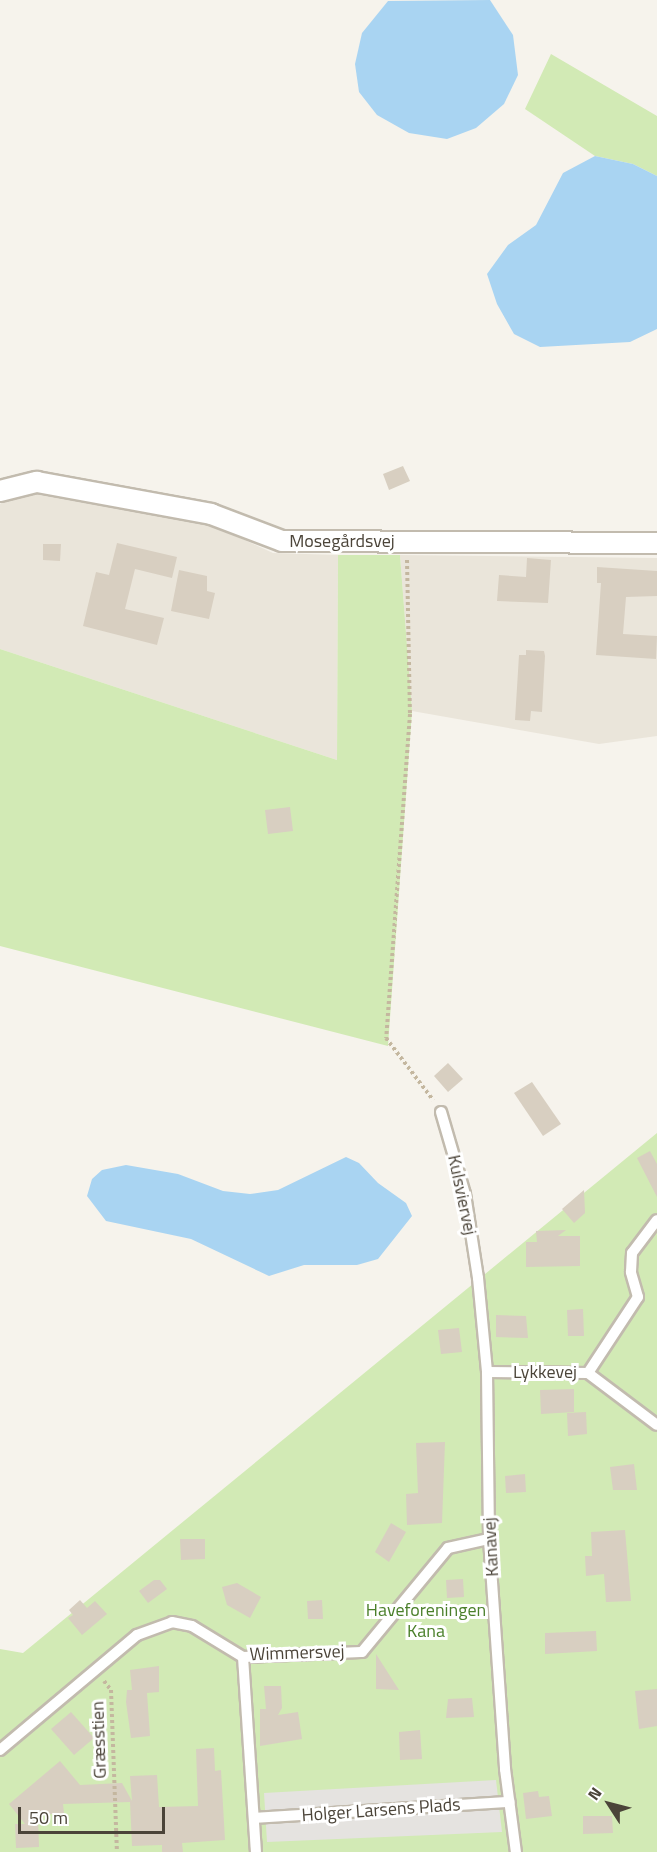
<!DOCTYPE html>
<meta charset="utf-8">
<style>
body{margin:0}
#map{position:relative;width:657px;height:1852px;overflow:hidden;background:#f6f3ec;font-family:"Titillium Web",sans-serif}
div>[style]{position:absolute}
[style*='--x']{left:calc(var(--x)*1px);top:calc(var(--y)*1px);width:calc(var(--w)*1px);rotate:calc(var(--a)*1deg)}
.residential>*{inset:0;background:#eae5da}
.green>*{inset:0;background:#d2eab5}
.parking>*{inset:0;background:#e5e3e0}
.water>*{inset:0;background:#a9d4f2}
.building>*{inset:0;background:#d8cfc1}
.path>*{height:4px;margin-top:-2px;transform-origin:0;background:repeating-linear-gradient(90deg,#c4b79f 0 3px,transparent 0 6px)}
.roads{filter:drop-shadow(2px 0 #c2bbae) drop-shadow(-2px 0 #c2bbae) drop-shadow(0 2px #c2bbae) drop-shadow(0 -2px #c2bbae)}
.lane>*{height:10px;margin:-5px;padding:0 5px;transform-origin:5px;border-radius:5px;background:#fff}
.street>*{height:20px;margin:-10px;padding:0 10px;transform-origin:10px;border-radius:10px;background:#fff}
span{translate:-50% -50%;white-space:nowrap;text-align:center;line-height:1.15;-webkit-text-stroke:6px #fff;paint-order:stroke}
.street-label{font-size:18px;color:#4b4439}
.park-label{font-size:18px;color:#4a7f2a}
.north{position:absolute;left:579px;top:1774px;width:60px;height:60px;-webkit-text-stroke:4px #fff;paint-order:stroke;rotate:306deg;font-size:16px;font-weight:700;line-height:24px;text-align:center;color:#4b4439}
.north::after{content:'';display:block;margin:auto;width:21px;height:27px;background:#4b4439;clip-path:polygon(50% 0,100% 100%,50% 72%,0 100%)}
.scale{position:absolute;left:18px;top:1807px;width:147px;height:27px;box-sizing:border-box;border:3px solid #4b4439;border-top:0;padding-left:8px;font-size:18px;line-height:21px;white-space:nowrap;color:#4b4439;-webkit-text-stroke:4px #fff;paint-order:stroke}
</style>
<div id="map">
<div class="residential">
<i style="clip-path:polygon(34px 494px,214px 526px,273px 553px,338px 555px,337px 760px,0 649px,0 504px,6px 499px)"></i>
<i style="clip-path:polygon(400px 555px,657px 558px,657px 736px,599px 744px,412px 711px)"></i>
</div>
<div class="green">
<i style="clip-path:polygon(551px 54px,657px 116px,657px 176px,633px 164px,595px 156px,525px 109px)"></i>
<i style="clip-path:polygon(338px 555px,400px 555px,412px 711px,388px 1046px,0 946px,0 649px,337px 760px)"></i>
<i style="clip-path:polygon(657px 1133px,657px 1852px,0 1852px,0 1649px,23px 1653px)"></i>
</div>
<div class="parking">
<i style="clip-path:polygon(496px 1780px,502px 1832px,267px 1842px,264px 1793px)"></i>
</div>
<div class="water">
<i style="clip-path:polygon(490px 0,513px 35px,518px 75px,504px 104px,476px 128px,447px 139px,409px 133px,377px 115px,359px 92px,355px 64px,362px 33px,388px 1px)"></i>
<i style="clip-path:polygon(595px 156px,633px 164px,657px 176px,657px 329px,630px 342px,540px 347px,514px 334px,497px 304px,487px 274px,508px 245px,536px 225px,563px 173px)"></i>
<i style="clip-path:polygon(346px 1157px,359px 1163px,378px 1183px,406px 1203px,412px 1216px,378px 1259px,357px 1265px,304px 1265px,269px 1276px,191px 1239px,106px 1221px,87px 1196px,92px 1179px,102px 1170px,126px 1165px,178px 1174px,223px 1191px,250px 1194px,278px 1190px)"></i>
</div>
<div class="building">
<i style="clip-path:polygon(403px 466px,410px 481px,389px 490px,383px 474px)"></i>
<i style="clip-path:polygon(117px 543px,177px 557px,172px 578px,135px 569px,125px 609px,164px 618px,157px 645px,83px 626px,96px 572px,109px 575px)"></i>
<i style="clip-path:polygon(43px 544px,61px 544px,60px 561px,43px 560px)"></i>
<i style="clip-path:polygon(527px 558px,551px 560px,548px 603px,497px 601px,499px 575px,526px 577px)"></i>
<i style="clip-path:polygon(597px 567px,657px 571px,657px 596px,626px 597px,623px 634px,657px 636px,656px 659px,596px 655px,601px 583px,597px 583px)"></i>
<i style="clip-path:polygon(179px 570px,207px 576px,207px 591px,215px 593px,209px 619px,171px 611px)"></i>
<i style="clip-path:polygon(526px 650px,544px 651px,545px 656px,542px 712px,531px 711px,530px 721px,515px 720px,519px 655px,526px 655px)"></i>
<i style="clip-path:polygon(290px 807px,293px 831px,268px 834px,265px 810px)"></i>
<i style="clip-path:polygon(448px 1063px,463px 1079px,448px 1092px,434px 1076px)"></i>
<i style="clip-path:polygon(532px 1082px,561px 1124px,543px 1136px,514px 1093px)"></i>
<i style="clip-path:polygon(650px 1151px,657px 1164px,657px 1197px,637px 1158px)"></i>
<i style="clip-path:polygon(584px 1190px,585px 1213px,574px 1223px,562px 1209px)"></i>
<i style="clip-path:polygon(566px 1230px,558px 1236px,580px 1236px,580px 1266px,526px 1267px,526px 1242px,537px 1242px,536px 1231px)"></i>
<i style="clip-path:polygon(583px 1309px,584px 1336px,568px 1336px,567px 1310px)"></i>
<i style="clip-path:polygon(496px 1315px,526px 1316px,528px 1338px,496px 1337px)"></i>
<i style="clip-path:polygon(459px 1328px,462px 1352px,441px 1354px,438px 1330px)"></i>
<i style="clip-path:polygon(574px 1389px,574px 1412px,541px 1414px,540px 1390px)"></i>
<i style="clip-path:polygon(586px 1412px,587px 1434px,568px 1436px,567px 1413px)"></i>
<i style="clip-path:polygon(445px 1442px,442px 1523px,407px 1525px,406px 1494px,418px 1493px,416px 1443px)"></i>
<i style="clip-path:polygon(634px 1464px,637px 1490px,613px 1490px,610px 1467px)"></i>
<i style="clip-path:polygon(525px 1474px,526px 1492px,506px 1493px,505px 1476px)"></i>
<i style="clip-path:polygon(391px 1523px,406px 1532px,389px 1562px,375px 1552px)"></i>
<i style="clip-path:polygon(625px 1530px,631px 1601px,606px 1602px,604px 1574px,586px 1576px,585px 1556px,592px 1556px,591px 1532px)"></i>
<i style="clip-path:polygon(180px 1539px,205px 1539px,205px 1559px,181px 1560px)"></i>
<i style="clip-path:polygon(463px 1579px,464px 1597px,447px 1598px,446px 1580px)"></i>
<i style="clip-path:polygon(154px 1580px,160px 1580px,167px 1589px,148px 1603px,139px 1591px)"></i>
<i style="clip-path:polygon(237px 1583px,261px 1597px,250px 1618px,227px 1605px,222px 1587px)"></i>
<i style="clip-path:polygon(80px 1600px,87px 1608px,95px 1601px,107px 1614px,82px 1635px,68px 1618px,73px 1615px,69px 1610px)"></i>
<i style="clip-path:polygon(322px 1600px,323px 1619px,308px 1619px,307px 1601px)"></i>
<i style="clip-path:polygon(596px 1631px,597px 1651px,545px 1654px,545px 1633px)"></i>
<i style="clip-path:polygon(376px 1654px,399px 1690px,376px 1689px)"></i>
<i style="clip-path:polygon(159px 1666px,159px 1692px,147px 1693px,150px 1736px,131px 1738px,126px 1702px,127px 1690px,132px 1690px,130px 1670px)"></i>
<i style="clip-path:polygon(264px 1686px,281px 1686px,282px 1708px,278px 1715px,298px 1712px,302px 1739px,260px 1746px,260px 1709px,266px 1709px)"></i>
<i style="clip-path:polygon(657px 1689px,657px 1726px,639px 1729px,635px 1691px)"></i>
<i style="clip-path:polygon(472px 1698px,474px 1717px,446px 1718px,448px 1699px)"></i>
<i style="clip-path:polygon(71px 1712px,94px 1738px,74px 1755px,51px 1729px)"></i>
<i style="clip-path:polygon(420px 1730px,422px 1759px,400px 1760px,399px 1732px)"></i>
<i style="clip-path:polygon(214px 1748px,215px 1771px,221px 1770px,225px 1840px,182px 1843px,183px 1852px,162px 1852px,162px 1845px,132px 1846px,130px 1802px,63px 1804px,64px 1813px,38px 1815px,39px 1847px,16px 1848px,15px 1824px,25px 1824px,9px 1804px,60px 1761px,80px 1785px,122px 1783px,132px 1801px,130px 1776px,157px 1775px,159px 1807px,198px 1806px,196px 1749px)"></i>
<i style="clip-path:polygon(538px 1791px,539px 1797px,549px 1796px,552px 1816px,526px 1819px,523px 1793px)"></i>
<i style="clip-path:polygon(583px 1816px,612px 1816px,613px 1833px,583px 1834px)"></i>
</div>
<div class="path">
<i style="--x:407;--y:560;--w:154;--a:88.9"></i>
<i style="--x:410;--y:714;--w:325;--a:94.2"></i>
<i style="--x:386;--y:1038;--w:78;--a:52.8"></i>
<i style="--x:104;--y:1681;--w:11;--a:52"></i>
<i style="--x:111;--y:1690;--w:162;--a:87.9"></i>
</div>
<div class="roads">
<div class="lane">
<i style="--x:441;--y:1112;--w:85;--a:73.7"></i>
<i style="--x:465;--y:1194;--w:85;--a:81.2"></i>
<i style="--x:478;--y:1278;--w:94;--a:84.5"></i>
<i style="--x:487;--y:1372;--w:167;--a:89.3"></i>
<i style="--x:489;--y:1539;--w:231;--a:86"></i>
<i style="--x:505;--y:1769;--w:84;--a:82.5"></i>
<i style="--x:487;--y:1372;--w:101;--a:0.6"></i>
<i style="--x:588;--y:1373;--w:86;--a:37"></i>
<i style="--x:588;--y:1373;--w:91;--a:-56.7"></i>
<i style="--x:638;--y:1297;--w:26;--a:-106"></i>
<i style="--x:631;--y:1272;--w:19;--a:-87"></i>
<i style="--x:632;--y:1253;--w:41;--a:-52.9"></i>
<i style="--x:243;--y:1657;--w:195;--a:86.2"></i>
<i style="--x:0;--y:1750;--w:179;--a:-40"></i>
<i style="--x:137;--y:1635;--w:37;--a:-20"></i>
<i style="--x:172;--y:1622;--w:20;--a:11"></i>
<i style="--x:192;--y:1626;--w:60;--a:31.3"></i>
<i style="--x:243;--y:1657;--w:119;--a:-2.4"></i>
<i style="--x:362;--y:1652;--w:135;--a:-50.4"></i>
<i style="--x:448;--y:1548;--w:42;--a:-12.4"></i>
<i style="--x:254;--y:1818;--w:256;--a:-3.6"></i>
</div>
<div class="street">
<i style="--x:0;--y:491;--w:38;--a:-14"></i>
<i style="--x:37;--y:482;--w:177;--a:10.4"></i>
<i style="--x:211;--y:514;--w:76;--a:20.8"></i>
<i style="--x:282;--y:541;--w:375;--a:0.3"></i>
</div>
</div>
<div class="street-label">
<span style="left:342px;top:541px">Mosegårdsvej</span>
<span style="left:462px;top:1195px;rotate:78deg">Kulsviervej</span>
<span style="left:545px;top:1372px">Lykkevej</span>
<span style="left:491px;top:1547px;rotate:-93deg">Kanavej</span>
<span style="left:297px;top:1653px;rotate:-2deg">Wimmersvej</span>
<span style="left:99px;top:1740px;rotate:-92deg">Græsstien</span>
<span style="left:381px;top:1810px;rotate:-4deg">Holger Larsens Plads</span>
</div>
<div class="park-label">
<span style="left:426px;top:1621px">Haveforeningen<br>Kana</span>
</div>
<div class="north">N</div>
<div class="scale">50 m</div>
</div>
